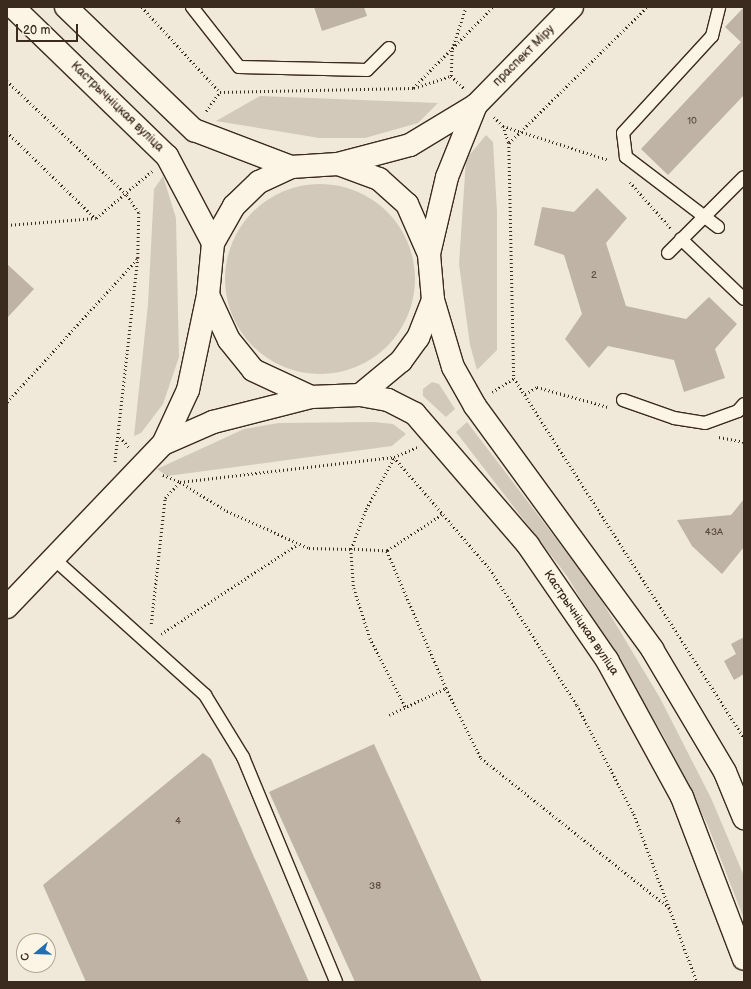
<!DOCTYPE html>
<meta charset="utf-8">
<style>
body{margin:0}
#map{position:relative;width:751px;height:989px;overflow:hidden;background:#f0e9d9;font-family:"Balsamiq Sans",sans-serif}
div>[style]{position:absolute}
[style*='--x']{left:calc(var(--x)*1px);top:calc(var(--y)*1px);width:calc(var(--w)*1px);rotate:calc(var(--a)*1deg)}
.green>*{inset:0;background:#d2c9ba}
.round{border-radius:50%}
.building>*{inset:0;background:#beb3a4}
.path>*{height:2.5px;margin-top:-1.25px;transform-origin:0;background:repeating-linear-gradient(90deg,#3b2a1e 0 1px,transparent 0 4px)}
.roads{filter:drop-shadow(1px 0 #3b2a1e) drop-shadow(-1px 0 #3b2a1e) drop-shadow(0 1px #3b2a1e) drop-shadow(0 -1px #3b2a1e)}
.service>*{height:12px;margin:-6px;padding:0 6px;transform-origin:6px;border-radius:6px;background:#fcf5e5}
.secondary>*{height:22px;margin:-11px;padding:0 11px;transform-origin:11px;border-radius:11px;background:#fcf5e5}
span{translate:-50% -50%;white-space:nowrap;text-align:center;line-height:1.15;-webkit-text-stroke:3.5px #fcf5e5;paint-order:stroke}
.number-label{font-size:10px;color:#5c4c40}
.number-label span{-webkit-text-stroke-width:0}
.street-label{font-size:12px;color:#3b2a1e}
.frame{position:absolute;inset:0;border:8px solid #3b2a1e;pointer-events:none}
.north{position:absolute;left:16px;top:933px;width:40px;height:40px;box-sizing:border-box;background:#fcf5e5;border:1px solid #afa495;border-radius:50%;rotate:251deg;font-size:11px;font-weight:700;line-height:16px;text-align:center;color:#3b2a1e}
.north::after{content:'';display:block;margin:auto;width:14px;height:18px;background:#1f6fb2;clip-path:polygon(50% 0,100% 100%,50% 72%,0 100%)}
.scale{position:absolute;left:16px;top:24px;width:62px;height:18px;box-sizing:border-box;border:2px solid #3b2a1e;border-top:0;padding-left:5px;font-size:12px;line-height:14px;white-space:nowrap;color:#3b2a1e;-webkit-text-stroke:3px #fcf5e5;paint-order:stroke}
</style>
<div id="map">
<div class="green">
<i style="clip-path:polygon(260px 96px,438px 103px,418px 123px,365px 138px,319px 138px,216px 121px)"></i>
<i style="clip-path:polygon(486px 135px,493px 142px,497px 212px,497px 350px,477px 370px,470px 345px,459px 264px,466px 159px)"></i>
<i style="clip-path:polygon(163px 176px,176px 218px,179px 357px,163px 404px,141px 433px,134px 436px,148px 304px,154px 189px)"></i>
<i class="round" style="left:225px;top:184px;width:190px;height:190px"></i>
<i style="clip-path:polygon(432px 382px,439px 384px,455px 409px,446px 417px,423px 396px,423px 389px)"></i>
<i style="clip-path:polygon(374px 422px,393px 424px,406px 434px,392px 446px,167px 476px,157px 469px,244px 429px,279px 423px)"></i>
<i style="clip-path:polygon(467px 422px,596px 591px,660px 698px,711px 798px,744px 876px,744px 919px,708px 826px,663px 735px,567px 576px,456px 432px)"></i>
</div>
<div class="building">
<i style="clip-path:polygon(314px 7px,364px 7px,367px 16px,322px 31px)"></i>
<i style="clip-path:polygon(744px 7px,744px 95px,668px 175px,641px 149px,741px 42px,725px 27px)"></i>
<i style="clip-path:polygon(597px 188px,627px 218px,606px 243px,626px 306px,686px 319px,709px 297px,737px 324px,715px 349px,725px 378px,684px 392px,674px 360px,608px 346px,589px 368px,565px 339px,582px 314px,564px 255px,534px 245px,542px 207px,574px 212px)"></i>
<i style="clip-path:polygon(7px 264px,34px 289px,7px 318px)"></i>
<i style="clip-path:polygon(744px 499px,744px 547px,722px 574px,692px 546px,677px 520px,731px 515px)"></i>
<i style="clip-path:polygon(744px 637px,744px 674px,734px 680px,724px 661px,736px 654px,731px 644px)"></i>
<i style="clip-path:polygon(374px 744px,482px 982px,355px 982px,269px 792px)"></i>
<i style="clip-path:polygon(203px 753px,211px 759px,309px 982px,86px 982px,43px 885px)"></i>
</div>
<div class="path">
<i style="--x:142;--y:7;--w:115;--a:47.5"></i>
<i style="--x:220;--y:92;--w:193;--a:-1.2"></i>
<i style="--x:413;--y:88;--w:114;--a:-45.4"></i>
<i style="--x:451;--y:76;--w:18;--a:43"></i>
<i style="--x:7;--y:81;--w:166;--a:43.5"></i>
<i style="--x:127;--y:195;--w:22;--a:56"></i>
<i style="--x:139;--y:213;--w:45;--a:91.3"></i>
<i style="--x:138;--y:258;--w:205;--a:96.4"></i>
<i style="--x:414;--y:88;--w:39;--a:-18"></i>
<i style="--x:451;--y:76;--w:27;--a:-88"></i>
<i style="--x:452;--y:49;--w:44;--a:-71.6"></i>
<i style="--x:206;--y:111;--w:24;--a:-54"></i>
<i style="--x:494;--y:117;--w:13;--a:45"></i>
<i style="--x:503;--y:126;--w:111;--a:17.8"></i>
<i style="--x:503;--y:126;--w:18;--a:71"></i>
<i style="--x:509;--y:143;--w:235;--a:88.8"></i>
<i style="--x:514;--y:378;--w:427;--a:57.4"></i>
<i style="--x:7;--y:132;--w:123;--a:44.3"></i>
<i style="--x:509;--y:143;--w:194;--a:-44.6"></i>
<i style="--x:630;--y:182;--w:62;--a:48.3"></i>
<i style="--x:7;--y:225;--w:89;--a:-4.5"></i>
<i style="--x:96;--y:218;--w:73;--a:-40"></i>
<i style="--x:492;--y:392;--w:26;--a:-32"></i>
<i style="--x:525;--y:394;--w:14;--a:-30"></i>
<i style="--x:537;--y:387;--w:74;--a:15.7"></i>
<i style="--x:7;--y:402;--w:193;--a:-47.7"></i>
<i style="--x:120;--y:437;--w:15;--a:48"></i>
<i style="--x:719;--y:437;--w:25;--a:11"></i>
<i style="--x:394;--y:457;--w:148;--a:49.4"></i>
<i style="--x:490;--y:569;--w:161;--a:57.4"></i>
<i style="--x:577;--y:705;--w:123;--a:62.4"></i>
<i style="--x:634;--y:814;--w:179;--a:69.4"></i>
<i style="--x:163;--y:475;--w:18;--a:22"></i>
<i style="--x:180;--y:482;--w:215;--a:-6.7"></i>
<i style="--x:394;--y:457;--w:25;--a:-23"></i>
<i style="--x:442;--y:515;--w:66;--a:146.8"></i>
<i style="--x:387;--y:551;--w:149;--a:66.7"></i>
<i style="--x:387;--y:551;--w:36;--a:-177"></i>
<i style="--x:351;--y:549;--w:43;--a:-69.4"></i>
<i style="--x:366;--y:509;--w:58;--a:-61.2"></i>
<i style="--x:151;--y:624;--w:127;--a:-83.7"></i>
<i style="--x:165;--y:498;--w:22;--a:-47"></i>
<i style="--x:180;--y:482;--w:55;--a:31.7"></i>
<i style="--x:227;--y:511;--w:90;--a:24.3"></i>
<i style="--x:309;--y:548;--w:42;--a:1.4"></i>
<i style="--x:351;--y:549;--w:39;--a:86"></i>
<i style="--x:354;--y:588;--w:52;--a:72.3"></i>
<i style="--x:370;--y:638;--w:79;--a:62.8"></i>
<i style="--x:161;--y:634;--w:164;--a:-33.3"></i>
<i style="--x:389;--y:715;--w:63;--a:-25.3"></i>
<i style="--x:446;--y:688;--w:78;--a:63.4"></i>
<i style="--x:481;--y:758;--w:243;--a:38.5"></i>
</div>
<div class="roads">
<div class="service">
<i style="--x:192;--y:7;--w:76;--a:51.9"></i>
<i style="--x:239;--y:67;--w:128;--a:1.3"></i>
<i style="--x:367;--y:70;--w:31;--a:-45"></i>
<i style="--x:718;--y:227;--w:116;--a:-142.7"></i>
<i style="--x:626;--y:157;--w:24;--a:-97"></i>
<i style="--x:623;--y:133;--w:132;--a:-47.5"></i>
<i style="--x:712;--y:36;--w:30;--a:-76"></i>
<i style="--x:681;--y:239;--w:87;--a:43.6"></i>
<i style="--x:668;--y:253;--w:107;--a:-45"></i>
<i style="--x:623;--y:400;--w:54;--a:19.4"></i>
<i style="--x:674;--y:418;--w:31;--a:9"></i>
<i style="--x:705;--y:423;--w:35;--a:-20"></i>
<i style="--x:738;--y:411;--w:9;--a:-49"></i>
<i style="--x:53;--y:558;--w:205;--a:42"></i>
<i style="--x:205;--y:695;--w:73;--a:58.5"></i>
<i style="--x:243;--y:757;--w:243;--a:67.5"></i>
</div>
<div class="secondary">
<i style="--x:13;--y:7;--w:214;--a:44.1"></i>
<i style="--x:167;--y:156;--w:98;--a:62.1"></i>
<i style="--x:66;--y:7;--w:178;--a:43.9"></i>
<i style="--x:194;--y:130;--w:104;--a:20.9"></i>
<i style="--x:338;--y:164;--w:44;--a:20.1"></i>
<i style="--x:379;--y:179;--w:38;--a:42"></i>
<i style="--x:407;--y:204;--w:55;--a:66.3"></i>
<i style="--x:208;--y:295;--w:50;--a:65"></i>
<i style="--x:229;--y:340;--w:38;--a:51"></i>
<i style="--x:253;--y:370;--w:64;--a:25"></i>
<i style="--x:433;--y:300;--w:70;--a:73.4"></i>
<i style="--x:453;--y:367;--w:45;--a:60.6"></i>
<i style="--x:475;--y:406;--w:301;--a:53.9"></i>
<i style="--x:652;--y:649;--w:143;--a:59.3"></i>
<i style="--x:725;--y:772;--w:50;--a:67.6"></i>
<i style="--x:360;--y:395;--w:53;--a:-39.7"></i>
<i style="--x:401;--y:361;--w:29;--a:-54"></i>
<i style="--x:418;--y:338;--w:41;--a:-68.5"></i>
<i style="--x:433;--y:300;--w:46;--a:-95"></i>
<i style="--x:429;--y:254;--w:79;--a:-76.8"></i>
<i style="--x:447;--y:177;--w:78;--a:-68.1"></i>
<i style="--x:476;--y:105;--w:137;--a:-45.6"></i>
<i style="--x:163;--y:444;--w:60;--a:-65.2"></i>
<i style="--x:188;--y:390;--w:97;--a:-78.1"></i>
<i style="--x:208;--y:295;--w:52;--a:-84.5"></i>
<i style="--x:213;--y:243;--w:43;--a:-60.4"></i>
<i style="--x:234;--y:206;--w:35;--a:-44"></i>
<i style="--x:259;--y:182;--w:35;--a:-25"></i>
<i style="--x:291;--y:167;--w:47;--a:-3.7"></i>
<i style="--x:338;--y:164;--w:74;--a:-14.8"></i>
<i style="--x:410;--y:145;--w:77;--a:-31.2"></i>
<i style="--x:7;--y:607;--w:226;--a:-46.3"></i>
<i style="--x:163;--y:444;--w:55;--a:-23.7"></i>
<i style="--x:213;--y:422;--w:101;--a:-14.3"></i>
<i style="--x:311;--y:397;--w:49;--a:-2.3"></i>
<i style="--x:360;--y:395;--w:28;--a:10"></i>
<i style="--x:388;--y:400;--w:30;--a:27"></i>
<i style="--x:415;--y:414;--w:173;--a:49.2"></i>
<i style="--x:528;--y:545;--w:140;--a:55.5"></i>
<i style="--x:607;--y:660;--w:156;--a:61.3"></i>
<i style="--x:682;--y:797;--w:173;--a:69.1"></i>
</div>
</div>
<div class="number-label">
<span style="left:692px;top:122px">10</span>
<span style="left:594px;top:276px">2</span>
<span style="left:714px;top:533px">43А</span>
<span style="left:178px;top:822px">4</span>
<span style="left:375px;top:887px">38</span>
</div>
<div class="street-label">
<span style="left:524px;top:56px;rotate:-45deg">праспект Міру</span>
<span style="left:117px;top:107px;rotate:44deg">Кастрычніцкая вуліца</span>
<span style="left:581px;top:623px;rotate:56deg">Кастрычніцкая вуліца</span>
</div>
<div class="frame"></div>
<div class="north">С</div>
<div class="scale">20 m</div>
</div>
